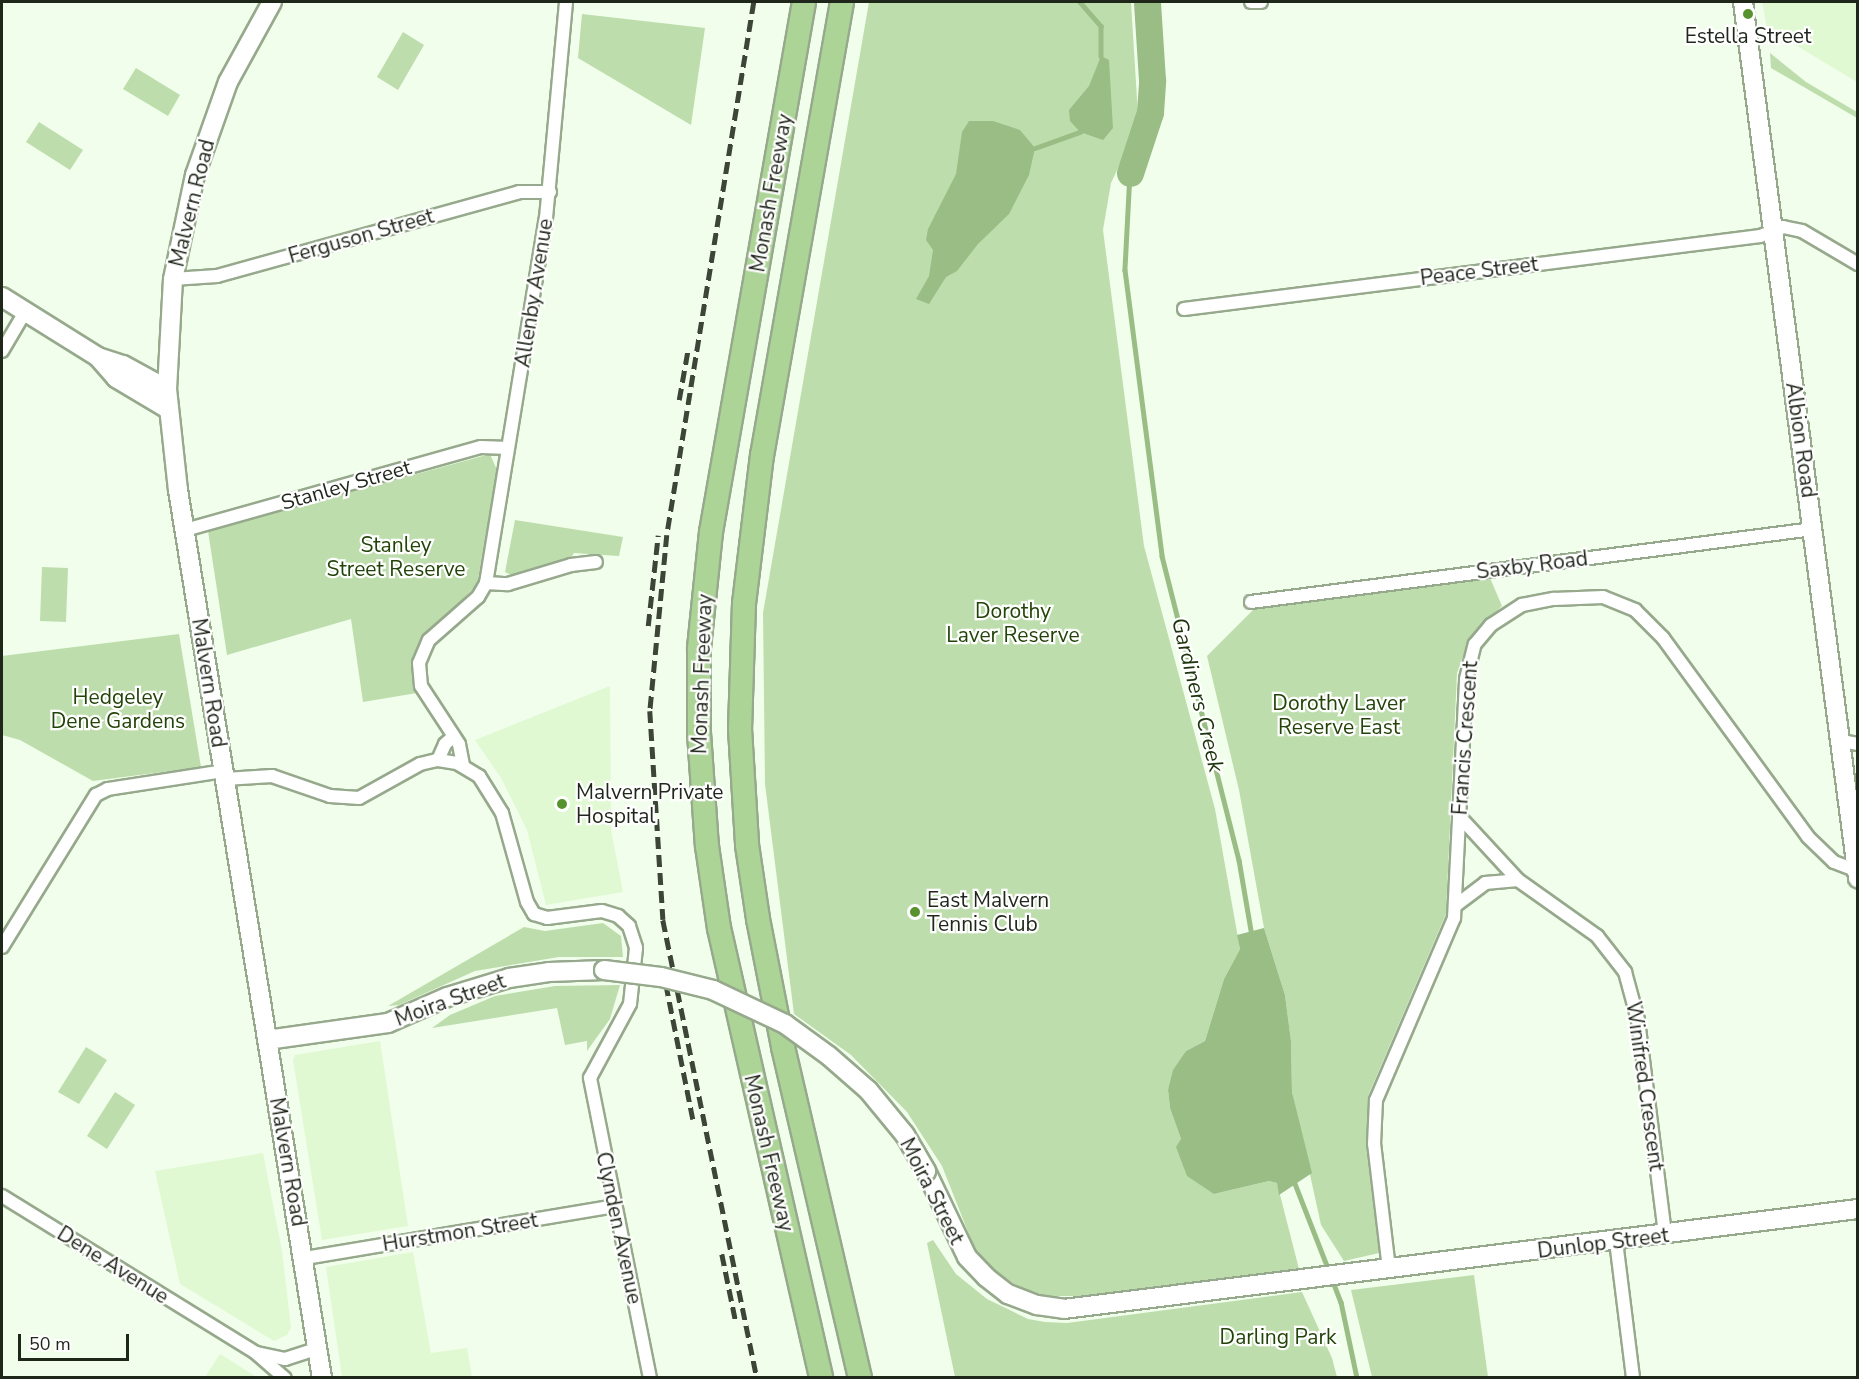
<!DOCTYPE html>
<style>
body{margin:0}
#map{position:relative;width:1859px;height:1379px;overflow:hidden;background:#f1feeb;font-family:"Nunito Sans",sans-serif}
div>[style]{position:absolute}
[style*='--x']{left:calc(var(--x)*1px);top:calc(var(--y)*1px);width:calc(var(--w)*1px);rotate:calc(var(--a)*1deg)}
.built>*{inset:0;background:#e0f9d2}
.green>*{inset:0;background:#beddad}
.water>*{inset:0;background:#99bd85}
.stream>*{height:4.5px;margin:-2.25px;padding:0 2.25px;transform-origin:2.25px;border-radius:2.25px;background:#99bd85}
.river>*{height:27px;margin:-13.5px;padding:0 13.5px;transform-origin:13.5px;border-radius:13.5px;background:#99bd85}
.roads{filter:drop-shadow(2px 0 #96a98c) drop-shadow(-2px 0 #96a98c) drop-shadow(0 2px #96a98c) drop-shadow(0 -2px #96a98c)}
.street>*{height:12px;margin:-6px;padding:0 6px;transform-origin:6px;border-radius:6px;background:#fff}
.secondary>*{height:18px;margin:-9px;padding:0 9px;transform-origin:9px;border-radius:9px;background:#fff}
.highway>*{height:22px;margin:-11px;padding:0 11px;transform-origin:11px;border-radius:11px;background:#add497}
.rail>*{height:4.5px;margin-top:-2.25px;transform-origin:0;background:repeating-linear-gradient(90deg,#3d4538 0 12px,transparent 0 18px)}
.bridges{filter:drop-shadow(2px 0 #96a98c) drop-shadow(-2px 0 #96a98c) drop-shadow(0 2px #96a98c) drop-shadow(0 -2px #96a98c)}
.secondary-bridge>*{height:18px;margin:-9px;padding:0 9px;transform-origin:9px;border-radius:9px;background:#fff}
.dots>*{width:16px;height:16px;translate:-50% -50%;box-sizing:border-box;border:3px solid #fff;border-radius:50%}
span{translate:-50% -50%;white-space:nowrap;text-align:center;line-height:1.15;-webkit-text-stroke:4.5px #fff;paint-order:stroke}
.poi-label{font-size:21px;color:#1f261a}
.left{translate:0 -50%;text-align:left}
.street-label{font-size:21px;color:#1f261a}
.park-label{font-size:21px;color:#234408}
.water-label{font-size:22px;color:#1c330c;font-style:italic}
.frame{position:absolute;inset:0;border:3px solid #1f261a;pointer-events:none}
.scale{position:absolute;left:18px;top:1334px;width:111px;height:27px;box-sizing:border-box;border:3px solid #1f261a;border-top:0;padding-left:8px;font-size:18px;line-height:21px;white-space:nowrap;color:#1f261a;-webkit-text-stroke:4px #fff;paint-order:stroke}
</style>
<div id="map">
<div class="built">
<i style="clip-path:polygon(1762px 2px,1857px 2px,1857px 82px,1767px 28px)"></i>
<i style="clip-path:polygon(610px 686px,611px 830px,623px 892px,546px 905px,527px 830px,501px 778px,475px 740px)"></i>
<i style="clip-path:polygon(380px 1041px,408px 1226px,322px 1240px,293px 1060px,295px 1055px)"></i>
<i style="clip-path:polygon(263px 1153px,282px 1251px,291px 1328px,287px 1335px,274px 1341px,180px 1284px,155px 1171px)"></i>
<i style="clip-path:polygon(413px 1252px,431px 1353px,467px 1348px,472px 1377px,342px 1377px,326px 1267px)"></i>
<i style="clip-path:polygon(220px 1354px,257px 1377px,205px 1377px)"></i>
</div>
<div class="green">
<i style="clip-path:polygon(869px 2px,1131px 2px,1138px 115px,1134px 134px,1111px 183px,1103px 230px,1144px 546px,1215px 809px,1240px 949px,1224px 979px,1205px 1041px,1186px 1051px,1168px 1090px,1170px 1108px,1181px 1139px,1214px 1194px,1269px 1181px,1277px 1183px,1299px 1269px,1084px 1296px,1047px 1296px,1021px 1288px,994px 1271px,976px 1252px,942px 1166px,907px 1112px,851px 1055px,794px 1014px,765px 784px,763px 613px)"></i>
<i style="clip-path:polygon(582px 14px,705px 28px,691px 125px,578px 58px)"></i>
<i style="clip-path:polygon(403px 32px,424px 45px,398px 90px,377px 77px)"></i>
<i style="clip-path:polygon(1770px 53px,1806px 82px,1857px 112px,1857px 118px,1771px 68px)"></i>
<i style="clip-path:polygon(136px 68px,180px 95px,168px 116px,123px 89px)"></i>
<i style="clip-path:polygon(39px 122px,83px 150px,70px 170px,26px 142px)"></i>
<i style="clip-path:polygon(490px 454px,497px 470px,477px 585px,420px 642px,413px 669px,417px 693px,363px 702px,351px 619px,227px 655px,208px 531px)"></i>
<i style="clip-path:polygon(515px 520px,623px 537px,619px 556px,574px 553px,570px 559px,511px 575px,505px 572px)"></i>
<i style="clip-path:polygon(42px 567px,68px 568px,66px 622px,40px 621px)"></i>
<i style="clip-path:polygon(1490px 578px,1502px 606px,1470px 637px,1457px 673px,1446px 914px,1368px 1096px,1366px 1146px,1379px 1253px,1344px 1261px,1321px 1225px,1292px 1092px,1291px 1041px,1285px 995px,1264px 928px,1239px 790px,1207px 656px,1255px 608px)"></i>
<i style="clip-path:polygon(179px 634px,201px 767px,93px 781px,20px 740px,2px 735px,2px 656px)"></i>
<i style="clip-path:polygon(603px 923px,621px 936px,623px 957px,559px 957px,475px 971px,399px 1005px,388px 1006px,524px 927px,545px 931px)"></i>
<i style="clip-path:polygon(620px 985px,610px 1019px,587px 1051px,587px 1041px,565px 1045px,557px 1008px,432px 1028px,450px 1015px,495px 996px,555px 986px)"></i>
<i style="clip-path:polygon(86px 1047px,107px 1060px,79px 1104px,58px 1092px)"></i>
<i style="clip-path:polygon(115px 1092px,135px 1105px,107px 1149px,87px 1136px)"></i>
<i style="clip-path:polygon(933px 1240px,956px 1274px,987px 1299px,1028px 1319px,1045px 1322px,1067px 1323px,1302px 1292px,1332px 1358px,1337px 1377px,955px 1377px,927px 1243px)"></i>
<i style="clip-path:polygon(1474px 1275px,1488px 1377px,1372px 1377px,1351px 1290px)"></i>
</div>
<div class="water">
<i style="clip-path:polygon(1101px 56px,1109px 60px,1113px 128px,1103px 140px,1080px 132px,1070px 121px,1069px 110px,1089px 86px)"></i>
<i style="clip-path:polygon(969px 121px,993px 121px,1020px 130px,1035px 148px,1029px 175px,1009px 214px,978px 244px,957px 271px,946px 277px,929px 304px,916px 299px,929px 276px,933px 250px,926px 240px,928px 229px,956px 174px,962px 132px)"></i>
<i style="clip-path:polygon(1264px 928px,1285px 995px,1291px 1041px,1292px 1092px,1312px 1173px,1279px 1195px,1277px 1183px,1269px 1181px,1214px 1194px,1187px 1176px,1176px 1147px,1181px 1139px,1170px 1108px,1168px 1090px,1173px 1070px,1186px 1051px,1205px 1041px,1224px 979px,1240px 949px,1237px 935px)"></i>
</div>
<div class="stream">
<i style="--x:1080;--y:2;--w:32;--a:49"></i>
<i style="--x:1101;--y:26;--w:30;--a:90"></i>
<i style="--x:1035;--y:148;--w:48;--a:-19.6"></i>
<i style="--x:1130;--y:173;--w:97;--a:93"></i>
<i style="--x:1125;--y:270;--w:288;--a:82.6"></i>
<i style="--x:1162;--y:556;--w:314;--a:75.8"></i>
<i style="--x:1239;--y:860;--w:77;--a:80.3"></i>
<i style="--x:1294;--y:1181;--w:97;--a:68.7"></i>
<i style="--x:1332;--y:1279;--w:25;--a:69"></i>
<i style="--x:1341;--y:1302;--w:78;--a:78.1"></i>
</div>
<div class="river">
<i style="--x:1130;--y:173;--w:64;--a:-71.8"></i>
<i style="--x:1150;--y:112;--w:32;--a:-86"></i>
<i style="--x:1152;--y:80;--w:78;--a:-93.7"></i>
</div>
<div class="roads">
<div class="street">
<i style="--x:1251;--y:2;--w:10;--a:0"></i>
<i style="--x:173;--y:279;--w:44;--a:-3.9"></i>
<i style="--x:217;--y:276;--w:313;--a:-15.5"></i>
<i style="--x:519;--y:192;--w:31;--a:0"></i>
<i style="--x:1184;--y:309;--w:581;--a:-7.22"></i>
<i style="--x:1760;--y:236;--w:25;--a:-21"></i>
<i style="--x:1783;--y:227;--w:19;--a:12"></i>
<i style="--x:1802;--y:231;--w:65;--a:30.5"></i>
<i style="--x:2;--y:351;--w:45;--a:-59.5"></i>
<i style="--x:185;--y:530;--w:307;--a:-15.7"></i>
<i style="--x:481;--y:447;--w:27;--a:2"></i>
<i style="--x:486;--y:583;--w:22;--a:3"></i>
<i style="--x:508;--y:584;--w:66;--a:-16.8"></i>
<i style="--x:571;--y:565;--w:25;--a:-7"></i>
<i style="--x:1251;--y:602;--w:567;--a:-7.4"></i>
<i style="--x:1841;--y:741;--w:17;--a:10"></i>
<i style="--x:438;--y:760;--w:17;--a:-66"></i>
<i style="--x:445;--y:744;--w:9;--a:-41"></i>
<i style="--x:463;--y:765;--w:21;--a:-101"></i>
<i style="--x:459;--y:744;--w:69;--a:-123.2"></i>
<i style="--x:421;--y:686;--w:23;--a:-95"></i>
<i style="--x:419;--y:663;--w:25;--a:-67"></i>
<i style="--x:429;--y:640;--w:65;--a:-41.3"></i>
<i style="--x:478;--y:597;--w:16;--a:-60"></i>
<i style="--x:486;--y:583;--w:370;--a:-80.7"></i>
<i style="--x:546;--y:218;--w:217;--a:-84.7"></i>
<i style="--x:225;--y:779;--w:47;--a:-3.7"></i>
<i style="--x:272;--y:776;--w:61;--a:19"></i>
<i style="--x:330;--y:796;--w:29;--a:4"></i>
<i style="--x:359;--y:798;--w:70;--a:-29.1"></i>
<i style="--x:420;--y:764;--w:18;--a:-13"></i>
<i style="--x:438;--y:760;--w:19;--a:9"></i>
<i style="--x:457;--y:763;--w:26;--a:31"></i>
<i style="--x:479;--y:776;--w:44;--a:58.1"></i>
<i style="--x:502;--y:813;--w:92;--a:74.3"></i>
<i style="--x:527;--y:902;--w:14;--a:60"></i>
<i style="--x:534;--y:914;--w:14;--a:17"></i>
<i style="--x:547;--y:918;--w:55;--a:-7.3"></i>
<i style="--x:602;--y:911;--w:17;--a:17"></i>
<i style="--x:618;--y:916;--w:15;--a:42"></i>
<i style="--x:629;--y:926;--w:23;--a:72"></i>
<i style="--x:636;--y:948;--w:56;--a:96.1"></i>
<i style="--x:630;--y:1004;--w:84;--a:118.4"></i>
<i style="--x:590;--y:1078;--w:306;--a:78.7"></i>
<i style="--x:1459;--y:816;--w:87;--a:47.3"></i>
<i style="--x:1518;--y:880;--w:97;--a:35.3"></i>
<i style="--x:1597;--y:936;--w:46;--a:52.1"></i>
<i style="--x:1625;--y:972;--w:50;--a:74.8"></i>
<i style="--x:1638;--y:1020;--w:217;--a:82.8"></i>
<i style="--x:1455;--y:906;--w:38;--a:-37"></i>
<i style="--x:1485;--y:883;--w:33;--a:-5"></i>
<i style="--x:2;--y:947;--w:179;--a:-58.3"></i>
<i style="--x:96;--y:795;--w:13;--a:-27"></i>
<i style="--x:108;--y:789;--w:117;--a:-8.8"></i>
<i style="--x:2;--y:1196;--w:299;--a:31.7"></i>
<i style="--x:256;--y:1353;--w:38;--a:41"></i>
<i style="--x:1616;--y:1241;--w:138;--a:82.9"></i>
<i style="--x:305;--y:1258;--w:314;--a:-9.5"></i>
<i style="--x:1389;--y:1269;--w:126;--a:-96.8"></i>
<i style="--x:1374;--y:1144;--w:44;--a:-87.4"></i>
<i style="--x:1376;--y:1100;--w:198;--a:-66.8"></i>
<i style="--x:1454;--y:918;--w:239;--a:-87.1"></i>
<i style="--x:1466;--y:679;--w:36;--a:-76"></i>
<i style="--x:1475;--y:644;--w:25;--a:-50"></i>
<i style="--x:1491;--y:625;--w:37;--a:-33"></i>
<i style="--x:1522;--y:605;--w:33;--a:-11"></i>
<i style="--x:1554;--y:599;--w:49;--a:-2.3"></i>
<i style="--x:1603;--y:597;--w:35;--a:22"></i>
<i style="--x:1635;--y:610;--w:40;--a:45"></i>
<i style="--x:1663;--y:638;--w:246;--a:53.9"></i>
<i style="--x:1808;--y:837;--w:36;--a:44"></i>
<i style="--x:1834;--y:862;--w:25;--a:21"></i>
<i style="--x:257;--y:1353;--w:29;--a:12"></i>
<i style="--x:285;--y:1359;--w:35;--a:-18"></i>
</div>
<div class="secondary">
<i style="--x:272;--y:2;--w:91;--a:118.8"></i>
<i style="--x:228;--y:82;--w:99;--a:109.5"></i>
<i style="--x:195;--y:175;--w:106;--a:101.9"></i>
<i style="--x:173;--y:279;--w:110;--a:93.1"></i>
<i style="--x:167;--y:389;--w:102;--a:83.8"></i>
<i style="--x:178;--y:490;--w:900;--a:80.79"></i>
<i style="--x:1743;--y:2;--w:884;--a:82.52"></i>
<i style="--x:2;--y:297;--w:113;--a:32"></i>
<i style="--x:98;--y:357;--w:26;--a:18"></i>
<i style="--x:123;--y:365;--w:50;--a:28.6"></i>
<i style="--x:98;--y:357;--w:28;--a:49"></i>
<i style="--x:116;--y:378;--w:61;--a:30.8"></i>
<i style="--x:267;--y:1040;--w:122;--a:-8"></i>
<i style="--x:388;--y:1023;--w:64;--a:-23.8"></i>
<i style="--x:447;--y:997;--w:65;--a:-17"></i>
<i style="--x:509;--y:978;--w:40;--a:-8.5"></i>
<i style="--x:549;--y:972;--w:55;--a:-2.1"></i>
<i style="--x:926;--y:1171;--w:95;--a:64.5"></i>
<i style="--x:967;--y:1257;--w:28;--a:46"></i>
<i style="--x:986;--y:1277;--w:28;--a:38"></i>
<i style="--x:1008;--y:1294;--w:31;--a:21"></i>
<i style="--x:1037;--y:1305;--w:27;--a:8"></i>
<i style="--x:1064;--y:1309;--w:800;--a:-7.18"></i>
</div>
<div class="highway">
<i style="--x:804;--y:2;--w:538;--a:99.95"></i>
<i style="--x:711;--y:532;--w:118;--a:95.9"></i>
<i style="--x:699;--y:649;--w:84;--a:90"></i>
<i style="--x:699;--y:733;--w:113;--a:86"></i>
<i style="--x:707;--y:846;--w:83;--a:81.7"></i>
<i style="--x:719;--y:928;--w:461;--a:77.2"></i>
<i style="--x:842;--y:2;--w:460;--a:100"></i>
<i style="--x:762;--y:455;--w:149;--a:96.9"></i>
<i style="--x:744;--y:603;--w:126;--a:91.8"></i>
<i style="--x:740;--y:729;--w:116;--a:86.5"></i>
<i style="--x:747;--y:845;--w:75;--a:81.5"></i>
<i style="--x:758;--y:919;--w:130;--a:78.9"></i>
<i style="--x:783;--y:1047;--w:340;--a:76.9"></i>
</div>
</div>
<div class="rail">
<i style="--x:754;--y:2;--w:540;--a:99.27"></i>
<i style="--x:667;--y:535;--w:177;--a:95.5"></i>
<i style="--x:650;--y:711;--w:209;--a:86.4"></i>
<i style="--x:663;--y:920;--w:468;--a:78.4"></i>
<i style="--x:679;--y:400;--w:52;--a:-80"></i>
<i style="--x:648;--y:626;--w:91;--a:-83.7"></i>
<i style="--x:666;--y:984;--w:138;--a:78.7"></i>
<i style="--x:722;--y:1254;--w:69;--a:78.4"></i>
</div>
<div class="bridges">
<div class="secondary-bridge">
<i style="--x:604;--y:970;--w:57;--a:7"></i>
<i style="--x:661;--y:977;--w:54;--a:14"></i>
<i style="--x:713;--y:990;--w:80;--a:25.3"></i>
<i style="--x:785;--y:1024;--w:54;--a:36"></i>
<i style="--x:829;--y:1056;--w:52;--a:41.1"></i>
<i style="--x:868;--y:1090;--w:58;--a:50.6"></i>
<i style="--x:905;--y:1135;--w:42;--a:59.7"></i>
</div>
</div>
<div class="dots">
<i style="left:1748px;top:14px;background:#58922f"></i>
<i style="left:562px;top:804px;background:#58922f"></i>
<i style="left:915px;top:912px;background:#58922f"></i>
</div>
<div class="poi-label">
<span style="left:1748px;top:36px">Estella Street</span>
<span class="left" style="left:576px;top:804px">Malvern Private<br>Hospital</span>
<span class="left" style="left:927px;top:912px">East Malvern<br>Tennis Club</span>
</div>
<div class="street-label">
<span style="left:771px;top:193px;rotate:-80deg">Monash Freeway</span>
<span style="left:192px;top:203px;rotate:-76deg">Malvern Road</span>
<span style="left:361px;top:236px;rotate:-16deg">Ferguson Street</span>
<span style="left:1479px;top:271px;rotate:-7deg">Peace Street</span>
<span style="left:534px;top:293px;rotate:-81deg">Allenby Avenue</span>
<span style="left:1801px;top:440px;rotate:82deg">Albion Road</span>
<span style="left:346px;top:485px;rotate:-16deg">Stanley Street</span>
<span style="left:1532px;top:565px;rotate:-7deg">Saxby Road</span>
<span style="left:702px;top:674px;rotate:-88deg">Monash Freeway</span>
<span style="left:209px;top:683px;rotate:81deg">Malvern Road</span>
<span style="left:1465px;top:738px;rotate:-86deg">Francis Crescent</span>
<span style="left:450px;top:1000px;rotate:-20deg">Moira Street</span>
<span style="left:1645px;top:1086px;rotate:82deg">Winifred Crescent</span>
<span style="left:769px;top:1153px;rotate:77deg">Monash Freeway</span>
<span style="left:288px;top:1162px;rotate:80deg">Malvern Road</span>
<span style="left:932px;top:1191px;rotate:63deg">Moira Street</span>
<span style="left:619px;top:1228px;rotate:78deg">Clynden Avenue</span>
<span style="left:460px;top:1232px;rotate:-9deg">Hurstmon Street</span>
<span style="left:1603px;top:1243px;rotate:-7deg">Dunlop Street</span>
<span style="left:113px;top:1265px;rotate:32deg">Dene Avenue</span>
</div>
<div class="park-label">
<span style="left:396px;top:557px">Stanley<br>Street Reserve</span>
<span style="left:1013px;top:623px">Dorothy<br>Laver Reserve</span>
<span style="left:118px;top:709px">Hedgeley<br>Dene Gardens</span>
<span style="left:1339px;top:715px">Dorothy Laver<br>Reserve East</span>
<span style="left:1278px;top:1337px">Darling Park</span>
</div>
<div class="water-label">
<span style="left:1197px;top:695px;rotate:76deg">Gardiners Creek</span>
</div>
<div class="frame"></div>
<div class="scale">50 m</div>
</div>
